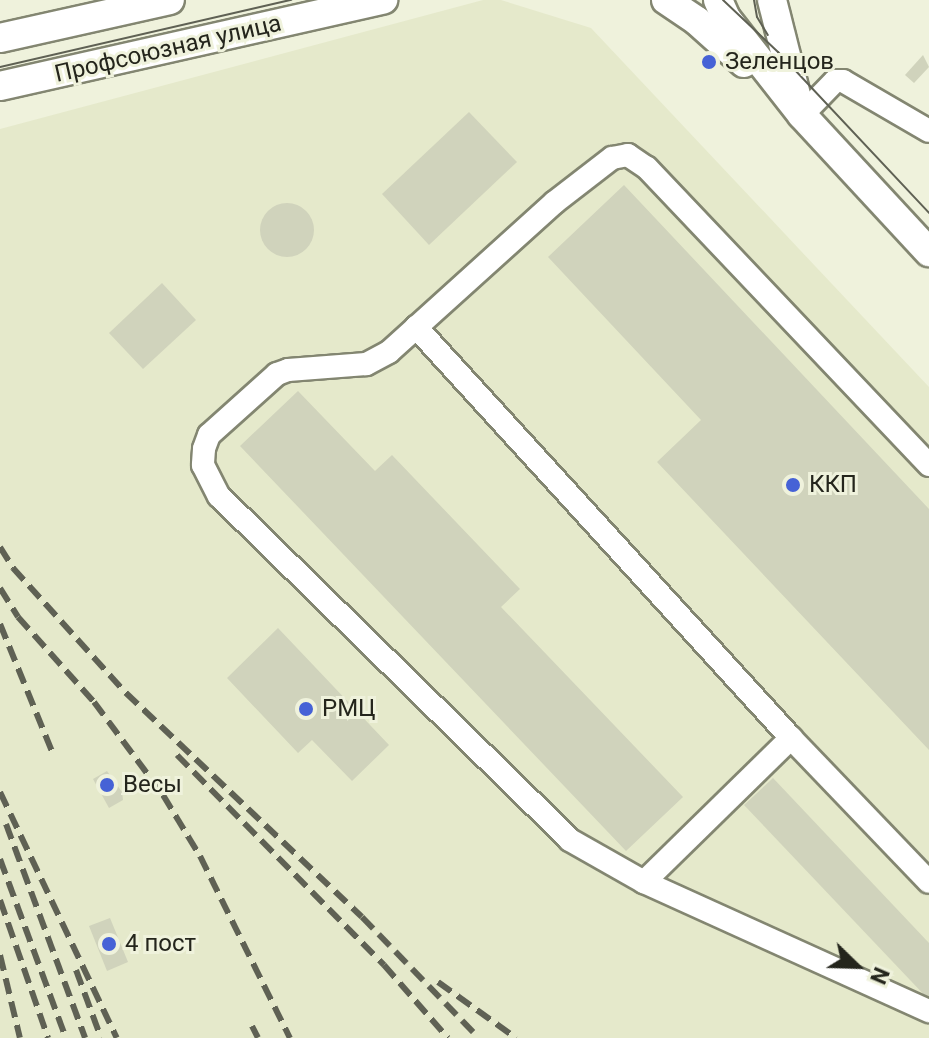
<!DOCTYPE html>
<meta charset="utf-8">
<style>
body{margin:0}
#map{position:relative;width:929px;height:1038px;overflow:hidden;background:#eff2dc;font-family:Roboto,sans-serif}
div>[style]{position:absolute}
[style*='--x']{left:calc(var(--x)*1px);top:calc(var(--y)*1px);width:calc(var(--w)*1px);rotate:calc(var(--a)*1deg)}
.built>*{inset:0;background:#e5e9cb}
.building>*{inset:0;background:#d0d3bc}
.round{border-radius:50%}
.roads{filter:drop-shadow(2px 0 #838671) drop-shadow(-2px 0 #838671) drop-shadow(0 2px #838671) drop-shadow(0 -2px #838671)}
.minor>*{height:22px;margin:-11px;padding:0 11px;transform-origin:11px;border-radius:11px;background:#fff}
.major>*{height:28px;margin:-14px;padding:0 14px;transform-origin:14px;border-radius:14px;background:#fff}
.tram>*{height:2px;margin:-1px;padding:0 1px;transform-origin:1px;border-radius:1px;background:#5f6154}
.rail>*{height:6px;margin-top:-3px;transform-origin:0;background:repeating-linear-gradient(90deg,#5f6154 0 16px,transparent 0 24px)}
.dots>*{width:22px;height:22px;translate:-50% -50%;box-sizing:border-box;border:4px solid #eff2dc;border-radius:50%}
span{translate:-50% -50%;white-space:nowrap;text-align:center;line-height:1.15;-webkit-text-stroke:6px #eff2dc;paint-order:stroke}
.street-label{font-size:24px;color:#24251c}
.poi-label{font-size:24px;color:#24251c}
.left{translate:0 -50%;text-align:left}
.north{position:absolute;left:817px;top:926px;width:80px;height:80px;-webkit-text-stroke:6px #eff2dc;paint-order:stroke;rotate:113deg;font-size:22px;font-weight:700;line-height:32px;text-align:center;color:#24251c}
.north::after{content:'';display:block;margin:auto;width:28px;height:36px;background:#24251c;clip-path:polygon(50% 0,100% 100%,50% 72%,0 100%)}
</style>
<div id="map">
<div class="built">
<i style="clip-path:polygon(483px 0,501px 0,591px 28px,929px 387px,929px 1038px,0 1038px,0 129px)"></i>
</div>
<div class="building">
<i style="clip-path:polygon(923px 55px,929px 67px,914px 83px,905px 75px)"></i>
<i style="clip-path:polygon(469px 112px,517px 162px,429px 245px,382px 194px)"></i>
<i style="clip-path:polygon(624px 185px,929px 509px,929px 750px,657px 462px,701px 420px,548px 257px)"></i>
<i class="round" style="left:260px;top:203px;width:54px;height:54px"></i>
<i style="clip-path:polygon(162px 283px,196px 320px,143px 369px,109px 333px)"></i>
<i style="clip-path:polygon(298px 391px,375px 471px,392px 455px,520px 589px,501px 607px,683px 797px,626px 851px,240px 446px)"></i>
<i style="clip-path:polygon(278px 628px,389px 745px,352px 781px,312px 740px,298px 753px,227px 678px)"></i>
<i style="clip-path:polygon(107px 771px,122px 792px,123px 800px,109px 808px,93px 779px)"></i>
<i style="clip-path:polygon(773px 778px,929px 943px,929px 1000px,744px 805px)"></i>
<i style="clip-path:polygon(110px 918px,128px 962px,107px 971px,89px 926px)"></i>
</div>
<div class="roads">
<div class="minor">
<i style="--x:802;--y:115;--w:47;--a:-45.9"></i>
<i style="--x:835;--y:81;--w:8;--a:0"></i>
<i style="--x:843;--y:81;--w:99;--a:30.2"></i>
<i style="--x:416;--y:327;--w:556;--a:47.62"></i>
<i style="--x:791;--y:738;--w:199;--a:46.2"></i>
<i style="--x:929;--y:465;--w:410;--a:-133.5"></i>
<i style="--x:647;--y:168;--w:23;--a:-146"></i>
<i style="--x:628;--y:155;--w:16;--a:169"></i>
<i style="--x:612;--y:158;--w:72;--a:142.3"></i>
<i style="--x:555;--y:202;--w:224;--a:137.9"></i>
<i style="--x:389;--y:352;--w:26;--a:152"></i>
<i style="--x:366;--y:364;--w:78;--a:175.6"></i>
<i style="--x:288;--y:370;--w:12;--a:160"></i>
<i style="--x:277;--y:374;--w:91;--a:138.1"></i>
<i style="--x:209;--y:435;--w:15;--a:110"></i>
<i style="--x:204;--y:449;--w:16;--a:94"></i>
<i style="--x:203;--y:465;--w:35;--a:63"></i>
<i style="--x:219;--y:496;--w:491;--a:44.4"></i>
<i style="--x:570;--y:840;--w:85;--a:29.6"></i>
<i style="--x:644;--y:882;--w:313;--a:24.4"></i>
<i style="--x:644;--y:882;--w:206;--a:-44.4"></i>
</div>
<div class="major">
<i style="--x:666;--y:0;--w:37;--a:34"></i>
<i style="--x:697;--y:21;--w:63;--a:41.8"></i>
<i style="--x:718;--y:0;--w:20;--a:66"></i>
<i style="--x:726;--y:18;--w:123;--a:51.9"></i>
<i style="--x:802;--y:115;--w:187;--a:47.2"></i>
<i style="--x:772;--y:0;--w:102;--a:75.8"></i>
<i style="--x:0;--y:38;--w:174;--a:-12.6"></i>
<i style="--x:0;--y:86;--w:393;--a:-12.7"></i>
</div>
</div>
<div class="tram">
<i style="--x:723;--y:0;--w:76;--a:43.4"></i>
<i style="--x:778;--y:52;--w:221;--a:46.8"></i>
<i style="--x:754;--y:0;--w:17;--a:80"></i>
<i style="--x:757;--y:17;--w:21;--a:59"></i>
<i style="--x:0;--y:67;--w:299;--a:-13"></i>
</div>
<div class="rail">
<i style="--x:0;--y:547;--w:25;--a:58"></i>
<i style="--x:13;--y:568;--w:169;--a:47.9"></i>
<i style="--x:126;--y:693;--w:325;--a:43.5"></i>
<i style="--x:362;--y:917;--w:168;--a:46"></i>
<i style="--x:0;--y:588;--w:34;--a:58"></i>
<i style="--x:18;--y:617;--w:114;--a:48.2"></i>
<i style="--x:94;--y:702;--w:116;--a:53.4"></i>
<i style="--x:163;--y:795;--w:71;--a:58.8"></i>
<i style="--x:200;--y:856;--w:203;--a:63.7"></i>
<i style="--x:0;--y:624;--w:140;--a:67.8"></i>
<i style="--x:177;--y:755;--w:295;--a:45.4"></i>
<i style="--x:384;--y:965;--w:97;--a:48.8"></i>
<i style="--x:0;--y:792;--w:272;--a:64.6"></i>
<i style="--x:6;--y:824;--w:228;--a:69.7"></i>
<i style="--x:0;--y:859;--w:191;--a:69.8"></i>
<i style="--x:0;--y:900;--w:146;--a:70.8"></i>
<i style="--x:0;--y:955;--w:85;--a:76.5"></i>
<i style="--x:76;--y:970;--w:72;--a:69.8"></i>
<i style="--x:438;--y:982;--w:96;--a:35.7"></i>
<i style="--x:252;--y:1026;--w:13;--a:63"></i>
</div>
<div class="dots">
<i style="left:709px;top:62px;background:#4662d6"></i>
<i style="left:793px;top:485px;background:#4662d6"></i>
<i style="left:306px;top:709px;background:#4662d6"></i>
<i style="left:107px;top:785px;background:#4662d6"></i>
<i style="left:109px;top:944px;background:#4662d6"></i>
</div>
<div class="street-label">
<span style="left:168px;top:49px;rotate:-13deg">Профсоюзная улица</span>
</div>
<div class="poi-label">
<span class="left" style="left:725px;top:62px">Зеленцов</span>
<span class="left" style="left:809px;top:485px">ККП</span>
<span class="left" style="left:322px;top:709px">РМЦ</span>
<span class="left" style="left:123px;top:785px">Весы</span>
<span class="left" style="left:125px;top:944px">4 пост</span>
</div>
<div class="north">N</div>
</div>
